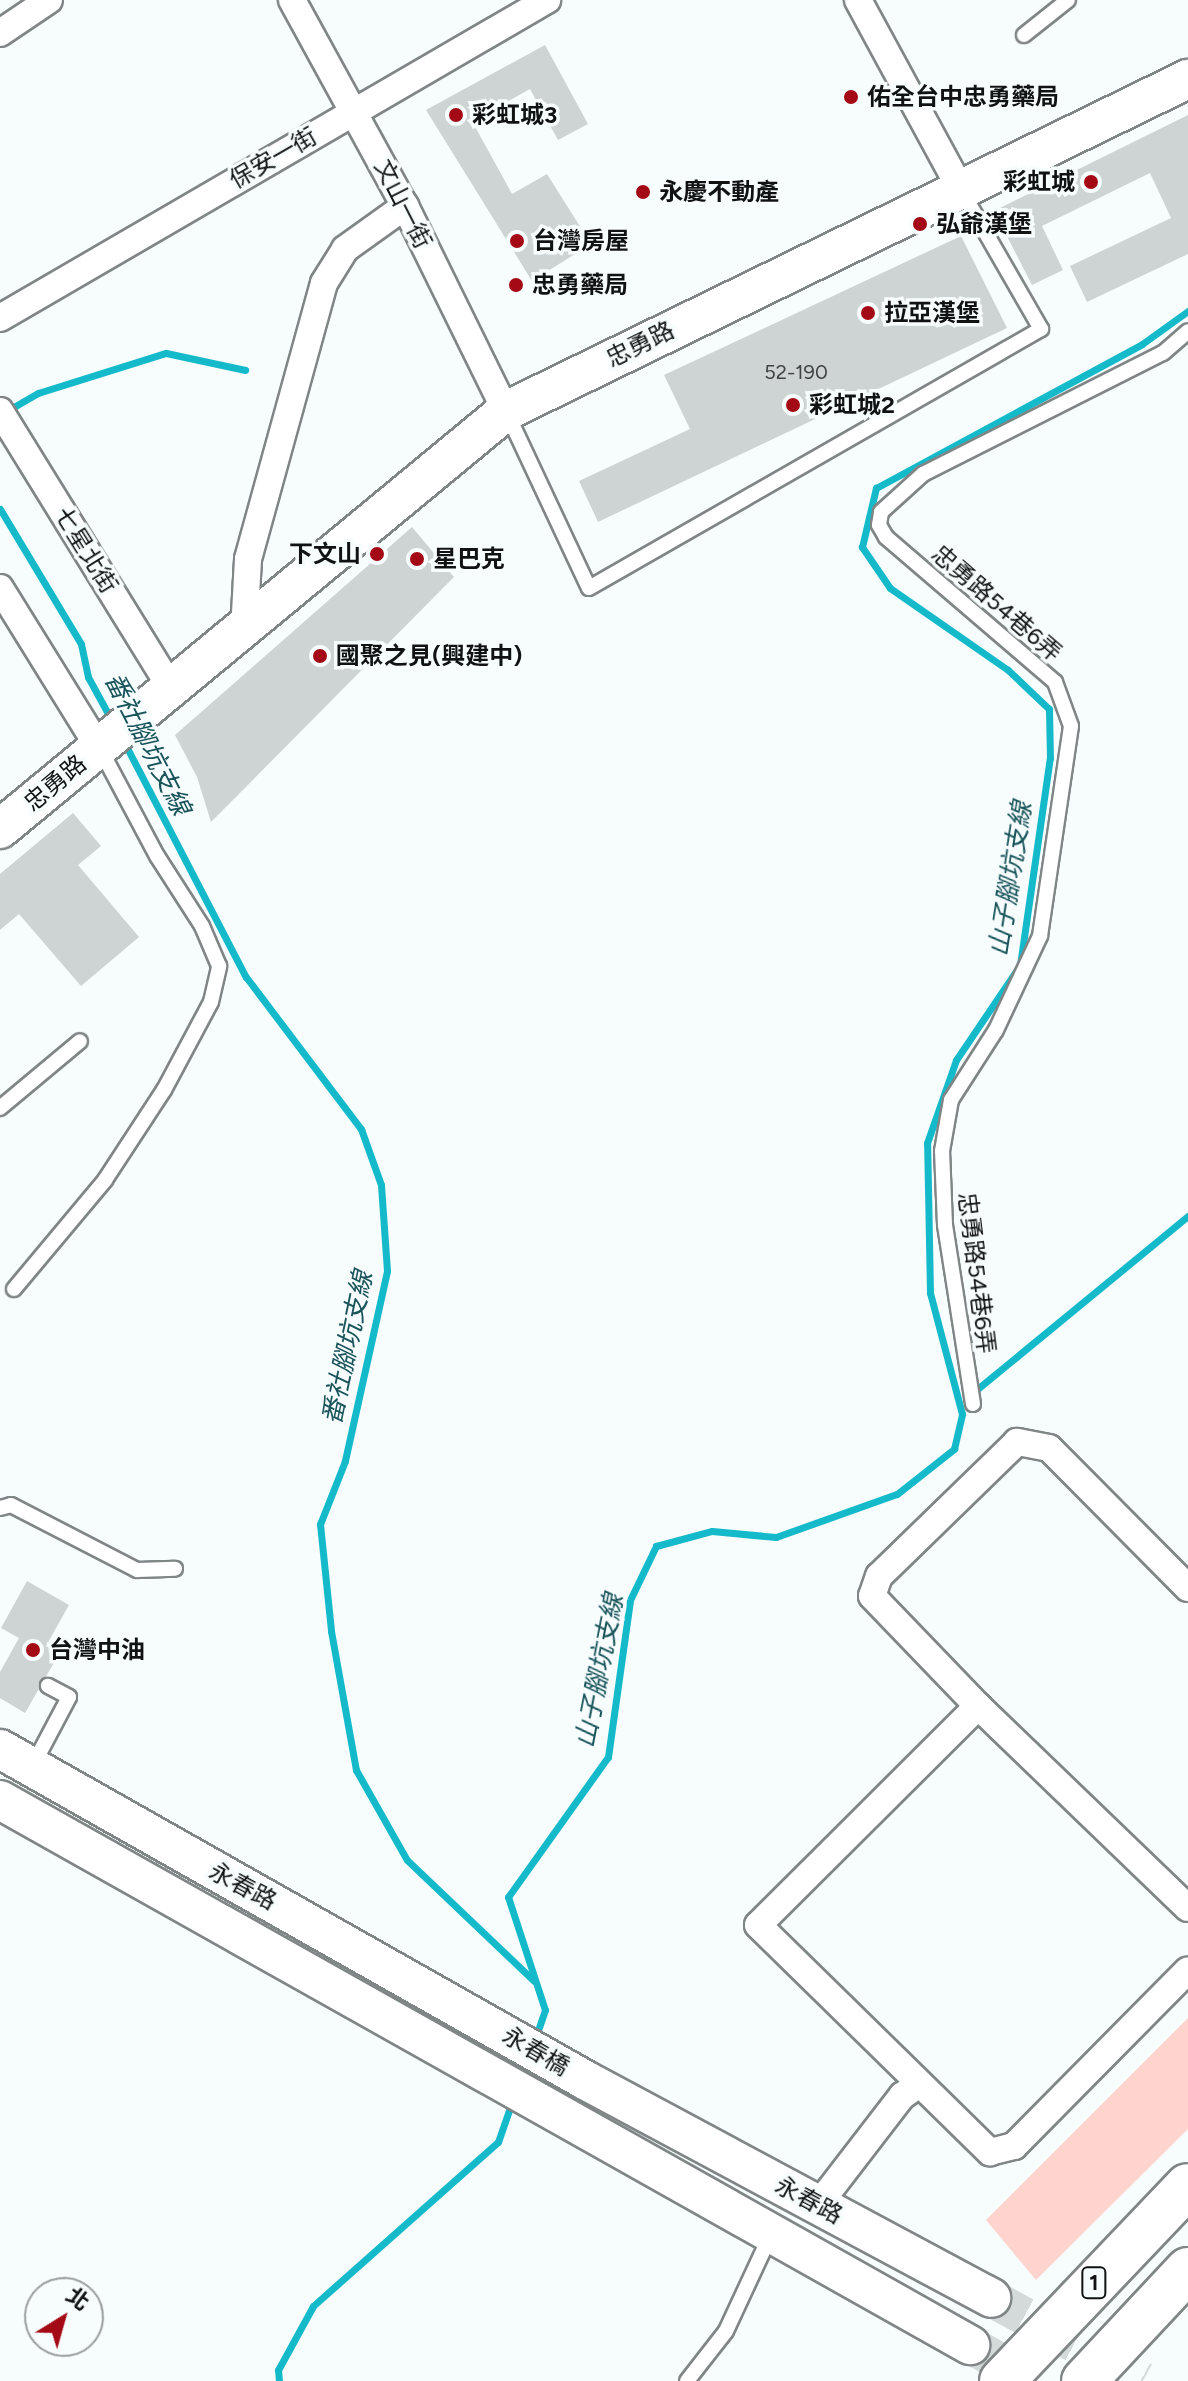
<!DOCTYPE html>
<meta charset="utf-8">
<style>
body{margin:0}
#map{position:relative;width:1188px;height:2381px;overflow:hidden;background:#f7fcfd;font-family:Figtree,"Noto Sans TC",sans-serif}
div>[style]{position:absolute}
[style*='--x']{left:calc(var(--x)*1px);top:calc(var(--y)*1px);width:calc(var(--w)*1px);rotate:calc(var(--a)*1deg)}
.green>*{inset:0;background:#ffd4ce}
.stream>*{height:7px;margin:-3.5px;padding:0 3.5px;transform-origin:3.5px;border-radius:3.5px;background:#15baca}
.building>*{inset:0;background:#ced3d4}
.secondary-tunnel>*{height:38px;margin-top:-19px;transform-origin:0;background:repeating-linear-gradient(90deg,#d4d9da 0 38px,transparent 0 57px)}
.roads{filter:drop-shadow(2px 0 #808585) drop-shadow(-2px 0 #808585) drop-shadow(0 2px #808585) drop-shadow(0 -2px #808585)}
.lane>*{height:14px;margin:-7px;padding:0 7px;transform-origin:7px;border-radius:7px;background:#fff}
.street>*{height:26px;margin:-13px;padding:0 13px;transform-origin:13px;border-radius:13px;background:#fff}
.secondary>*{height:38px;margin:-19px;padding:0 19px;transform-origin:19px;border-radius:19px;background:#fff}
.highway>*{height:44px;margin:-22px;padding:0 22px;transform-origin:22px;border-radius:22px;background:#fff}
.dots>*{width:22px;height:22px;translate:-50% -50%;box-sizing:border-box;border:4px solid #f7fcfd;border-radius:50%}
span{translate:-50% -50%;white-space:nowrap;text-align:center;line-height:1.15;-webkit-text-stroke:7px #f7fcfd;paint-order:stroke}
.number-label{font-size:20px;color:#404343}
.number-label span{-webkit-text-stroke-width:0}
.shield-label span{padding:2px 6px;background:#f7fcfd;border:2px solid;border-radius:6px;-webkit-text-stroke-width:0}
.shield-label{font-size:22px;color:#111313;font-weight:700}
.poi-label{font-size:24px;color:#111313;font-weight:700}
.left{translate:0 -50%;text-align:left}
.right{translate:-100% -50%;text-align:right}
.street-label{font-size:24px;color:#111313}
.water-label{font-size:26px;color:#18545a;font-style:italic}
.north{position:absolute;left:24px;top:2277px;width:80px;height:80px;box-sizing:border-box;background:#f7fcfd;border:2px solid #9b9f9f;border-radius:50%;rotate:37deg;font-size:22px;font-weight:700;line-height:32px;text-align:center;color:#111313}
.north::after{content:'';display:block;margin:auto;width:28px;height:36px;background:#a40a15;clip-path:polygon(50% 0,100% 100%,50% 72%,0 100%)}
</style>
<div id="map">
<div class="green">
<i style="clip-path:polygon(1188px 2018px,1188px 2129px,1036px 2280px,986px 2220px)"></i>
</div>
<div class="stream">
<i style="--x:5;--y:412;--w:38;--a:-30"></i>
<i style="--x:38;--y:393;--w:134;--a:-17.4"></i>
<i style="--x:166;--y:353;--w:81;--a:12.1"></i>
<i style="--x:0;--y:509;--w:157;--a:59"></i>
<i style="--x:81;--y:644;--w:34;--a:78"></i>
<i style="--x:88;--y:677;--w:50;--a:61.4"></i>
<i style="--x:124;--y:742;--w:265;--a:62.6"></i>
<i style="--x:246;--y:977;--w:191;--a:52.9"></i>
<i style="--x:361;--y:1129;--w:59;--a:70.3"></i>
<i style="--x:381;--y:1185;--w:86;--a:86"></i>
<i style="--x:387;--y:1271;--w:195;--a:102.5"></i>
<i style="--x:345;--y:1461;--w:68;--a:111.6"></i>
<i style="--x:320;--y:1524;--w:108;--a:84.1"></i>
<i style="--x:331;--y:1631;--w:141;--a:79.8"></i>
<i style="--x:356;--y:1770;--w:103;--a:60.5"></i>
<i style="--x:407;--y:1860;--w:175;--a:43.6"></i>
<i style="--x:970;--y:1395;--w:282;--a:-39.4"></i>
<i style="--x:535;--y:2039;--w:31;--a:-71"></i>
<i style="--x:545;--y:2010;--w:119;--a:-108.1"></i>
<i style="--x:508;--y:1897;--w:172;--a:-54.5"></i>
<i style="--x:608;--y:1757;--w:159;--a:-82"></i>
<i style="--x:630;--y:1600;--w:60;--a:-64.3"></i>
<i style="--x:656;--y:1546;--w:58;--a:-15"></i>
<i style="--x:712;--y:1531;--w:64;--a:5.4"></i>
<i style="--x:776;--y:1537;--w:128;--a:-19.6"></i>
<i style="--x:897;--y:1494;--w:73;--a:-38.3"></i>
<i style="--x:954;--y:1449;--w:36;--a:-77"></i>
<i style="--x:962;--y:1414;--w:125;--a:-104.8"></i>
<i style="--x:930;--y:1293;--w:150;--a:-91.1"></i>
<i style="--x:927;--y:1143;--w:88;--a:-70.7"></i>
<i style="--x:956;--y:1060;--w:115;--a:-56"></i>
<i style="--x:1020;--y:965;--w:209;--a:-81.8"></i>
<i style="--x:1050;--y:758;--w:49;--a:-91.2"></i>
<i style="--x:1049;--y:709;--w:57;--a:-136.4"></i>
<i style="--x:1008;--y:670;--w:144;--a:-145.2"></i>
<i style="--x:890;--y:588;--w:50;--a:-124.3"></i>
<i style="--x:862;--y:547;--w:61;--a:-76.7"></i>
<i style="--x:876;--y:488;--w:302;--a:-28.4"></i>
<i style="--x:1142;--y:344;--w:57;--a:-35.7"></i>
<i style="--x:279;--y:2381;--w:11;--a:-95"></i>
<i style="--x:278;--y:2370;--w:73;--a:-61.3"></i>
<i style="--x:313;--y:2306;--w:247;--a:-41.6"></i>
<i style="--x:498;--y:2142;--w:46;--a:-70.8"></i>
</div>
<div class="building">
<i style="clip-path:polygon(545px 45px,588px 124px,558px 140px,530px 89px,472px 121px,512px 194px,547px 174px,591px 244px,532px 281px,426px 110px)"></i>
<i style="clip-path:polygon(1188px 115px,1188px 254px,1087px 302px,1070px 266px,1171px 218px,1150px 173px,1042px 226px,1063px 270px,1032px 285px,994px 211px)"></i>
<i style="clip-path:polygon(961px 236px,1007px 328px,598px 522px,579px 481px,690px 429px,664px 375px)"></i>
<i style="clip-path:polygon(412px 527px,454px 577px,211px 822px,197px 777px,175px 735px)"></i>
<i style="clip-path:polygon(73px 813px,101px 846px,78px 865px,139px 937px,81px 986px,19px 914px,0 930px,0 874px)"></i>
<i style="clip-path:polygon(27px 1581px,69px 1605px,46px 1646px,59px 1654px,25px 1713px,0 1698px,0 1672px,19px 1638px,1px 1628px)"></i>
</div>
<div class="secondary-tunnel">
<i style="--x:991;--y:2298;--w:173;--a:28.6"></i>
<i style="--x:970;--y:2345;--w:74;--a:29"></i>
</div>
<div class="roads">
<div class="lane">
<i style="--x:1024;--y:35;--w:56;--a:-38.5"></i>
<i style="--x:506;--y:411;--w:195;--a:64.9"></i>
<i style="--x:589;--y:588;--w:521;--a:-29.81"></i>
<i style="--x:1041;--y:329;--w:160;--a:-119.9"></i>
<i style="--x:0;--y:1108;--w:104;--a:-39.9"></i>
<i style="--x:14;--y:1289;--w:142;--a:-50.1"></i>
<i style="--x:105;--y:1180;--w:108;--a:-56.8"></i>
<i style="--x:164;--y:1090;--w:100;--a:-61.9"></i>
<i style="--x:211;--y:1002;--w:37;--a:-77"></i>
<i style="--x:219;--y:966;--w:43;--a:-113"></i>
<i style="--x:202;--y:926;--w:83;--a:-122.7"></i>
<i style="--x:157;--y:856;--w:123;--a:-118"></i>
<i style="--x:973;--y:1404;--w:181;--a:-98.9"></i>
<i style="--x:945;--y:1225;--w:74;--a:-92.3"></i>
<i style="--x:942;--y:1151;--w:52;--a:-80"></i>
<i style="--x:951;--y:1100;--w:83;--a:-57.3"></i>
<i style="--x:996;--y:1030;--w:104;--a:-64.9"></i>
<i style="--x:1040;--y:936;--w:212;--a:-81.6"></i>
<i style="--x:1071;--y:726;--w:47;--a:-110"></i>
<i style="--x:1055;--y:682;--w:223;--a:-139.4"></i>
<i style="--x:886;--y:537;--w:14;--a:-120"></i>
<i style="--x:879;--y:525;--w:13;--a:-81"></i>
<i style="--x:881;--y:512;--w:57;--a:-42.1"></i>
<i style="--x:923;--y:474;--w:269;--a:-26.8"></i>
<i style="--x:1163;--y:353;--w:33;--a:-41"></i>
<i style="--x:0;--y:1508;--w:11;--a:-15"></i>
<i style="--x:11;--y:1505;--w:142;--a:27.3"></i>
<i style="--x:137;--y:1570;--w:38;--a:-2"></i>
<i style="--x:32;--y:1767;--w:79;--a:-62.1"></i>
<i style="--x:69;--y:1697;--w:24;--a:-152"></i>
<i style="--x:687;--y:2381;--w:63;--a:-52"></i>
<i style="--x:726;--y:2331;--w:107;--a:-65.1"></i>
</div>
<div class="street">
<i style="--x:292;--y:0;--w:235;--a:61.3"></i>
<i style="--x:405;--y:206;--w:229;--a:63.8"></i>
<i style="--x:858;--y:0;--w:212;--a:61.5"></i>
<i style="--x:0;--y:33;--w:59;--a:-34"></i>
<i style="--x:0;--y:318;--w:633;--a:-30.17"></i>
<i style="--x:0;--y:411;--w:328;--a:58.3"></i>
<i style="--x:0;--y:588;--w:186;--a:58.2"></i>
<i style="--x:244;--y:631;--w:72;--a:-86.8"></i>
<i style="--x:248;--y:559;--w:286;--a:-74.6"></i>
<i style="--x:324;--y:283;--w:40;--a:-58"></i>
<i style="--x:345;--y:249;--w:74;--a:-35.6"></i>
<i style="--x:1188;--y:1588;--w:197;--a:-134.8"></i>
<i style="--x:1049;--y:1448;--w:33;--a:-169"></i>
<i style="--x:1017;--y:1442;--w:192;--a:135.8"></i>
<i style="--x:879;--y:1576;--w:21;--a:109"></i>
<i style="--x:872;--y:1596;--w:153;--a:46.1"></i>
<i style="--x:978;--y:1706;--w:310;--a:135.1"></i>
<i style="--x:758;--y:1925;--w:325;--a:44.4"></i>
<i style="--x:990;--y:2152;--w:25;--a:-14"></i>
<i style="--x:1014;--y:2146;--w:247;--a:-45.3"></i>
<i style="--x:978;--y:1706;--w:291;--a:43.9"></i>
<i style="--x:818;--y:2205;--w:138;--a:-52.4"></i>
<i style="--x:902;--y:2096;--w:21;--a:-35"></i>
</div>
<div class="secondary">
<i style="--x:0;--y:829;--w:656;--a:-39.56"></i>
<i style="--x:506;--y:411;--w:759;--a:-25.96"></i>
<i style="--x:0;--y:1749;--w:672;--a:29.5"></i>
<i style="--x:585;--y:2080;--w:461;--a:28.2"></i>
<i style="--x:0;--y:1800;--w:1113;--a:29.33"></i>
</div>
<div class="highway">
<i style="--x:1002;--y:2381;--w:269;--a:-46.4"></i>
<i style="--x:1084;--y:2381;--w:152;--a:-46.9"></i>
</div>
</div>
<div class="dots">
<i style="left:851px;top:97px;background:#a40a15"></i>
<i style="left:456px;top:115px;background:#a40a15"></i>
<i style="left:1091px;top:182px;background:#a40a15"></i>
<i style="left:643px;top:192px;background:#a40a15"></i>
<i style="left:920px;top:224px;background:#a40a15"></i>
<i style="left:517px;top:241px;background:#a40a15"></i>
<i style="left:516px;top:285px;background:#a40a15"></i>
<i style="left:868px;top:313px;background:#a40a15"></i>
<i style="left:793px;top:405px;background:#a40a15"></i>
<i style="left:377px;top:554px;background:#a40a15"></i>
<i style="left:417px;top:559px;background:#a40a15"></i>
<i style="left:320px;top:656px;background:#a40a15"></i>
<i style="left:33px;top:1650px;background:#a40a15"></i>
</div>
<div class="number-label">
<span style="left:796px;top:372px">52-190</span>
</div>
<div class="shield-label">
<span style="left:1094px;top:2283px">1</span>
</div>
<div class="poi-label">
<span class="left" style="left:867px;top:97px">佑全台中忠勇藥局</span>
<span class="left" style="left:472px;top:115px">彩虹城3</span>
<span class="right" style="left:1075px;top:182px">彩虹城</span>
<span class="left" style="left:659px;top:192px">永慶不動產</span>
<span class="left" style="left:936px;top:224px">弘爺漢堡</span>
<span class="left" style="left:533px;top:241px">台灣房屋</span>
<span class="left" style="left:532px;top:285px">忠勇藥局</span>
<span class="left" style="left:884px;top:313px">拉亞漢堡</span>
<span class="left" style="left:809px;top:405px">彩虹城2</span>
<span class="right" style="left:361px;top:554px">下文山</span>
<span class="left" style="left:433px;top:559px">星巴克</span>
<span class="left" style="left:336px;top:656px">國聚之見(興建中)</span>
<span class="left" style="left:49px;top:1650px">台灣中油</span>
</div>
<div class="street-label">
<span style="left:273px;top:158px;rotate:-30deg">保安一街</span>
<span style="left:403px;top:204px;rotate:63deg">文山一街</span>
<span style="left:640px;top:344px;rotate:-26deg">忠勇路</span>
<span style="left:86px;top:550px;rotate:58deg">七星北街</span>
<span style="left:997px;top:603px;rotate:41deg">忠勇路54巷6弄</span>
<span style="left:55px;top:783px;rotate:-40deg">忠勇路</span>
<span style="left:977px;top:1273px;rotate:83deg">忠勇路54巷6弄</span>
<span style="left:243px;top:1886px;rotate:28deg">永春路</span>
<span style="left:536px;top:2051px;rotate:30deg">永春橋</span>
<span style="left:809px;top:2200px;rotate:28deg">永春路</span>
</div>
<div class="water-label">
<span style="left:147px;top:744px;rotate:63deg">番社腳坑支線</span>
<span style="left:1011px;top:879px;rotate:-81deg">山子腳坑支線</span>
<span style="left:348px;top:1348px;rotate:-78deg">番社腳坑支線</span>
<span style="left:600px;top:1671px;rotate:-79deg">山子腳坑支線</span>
</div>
<div class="north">北</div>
</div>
